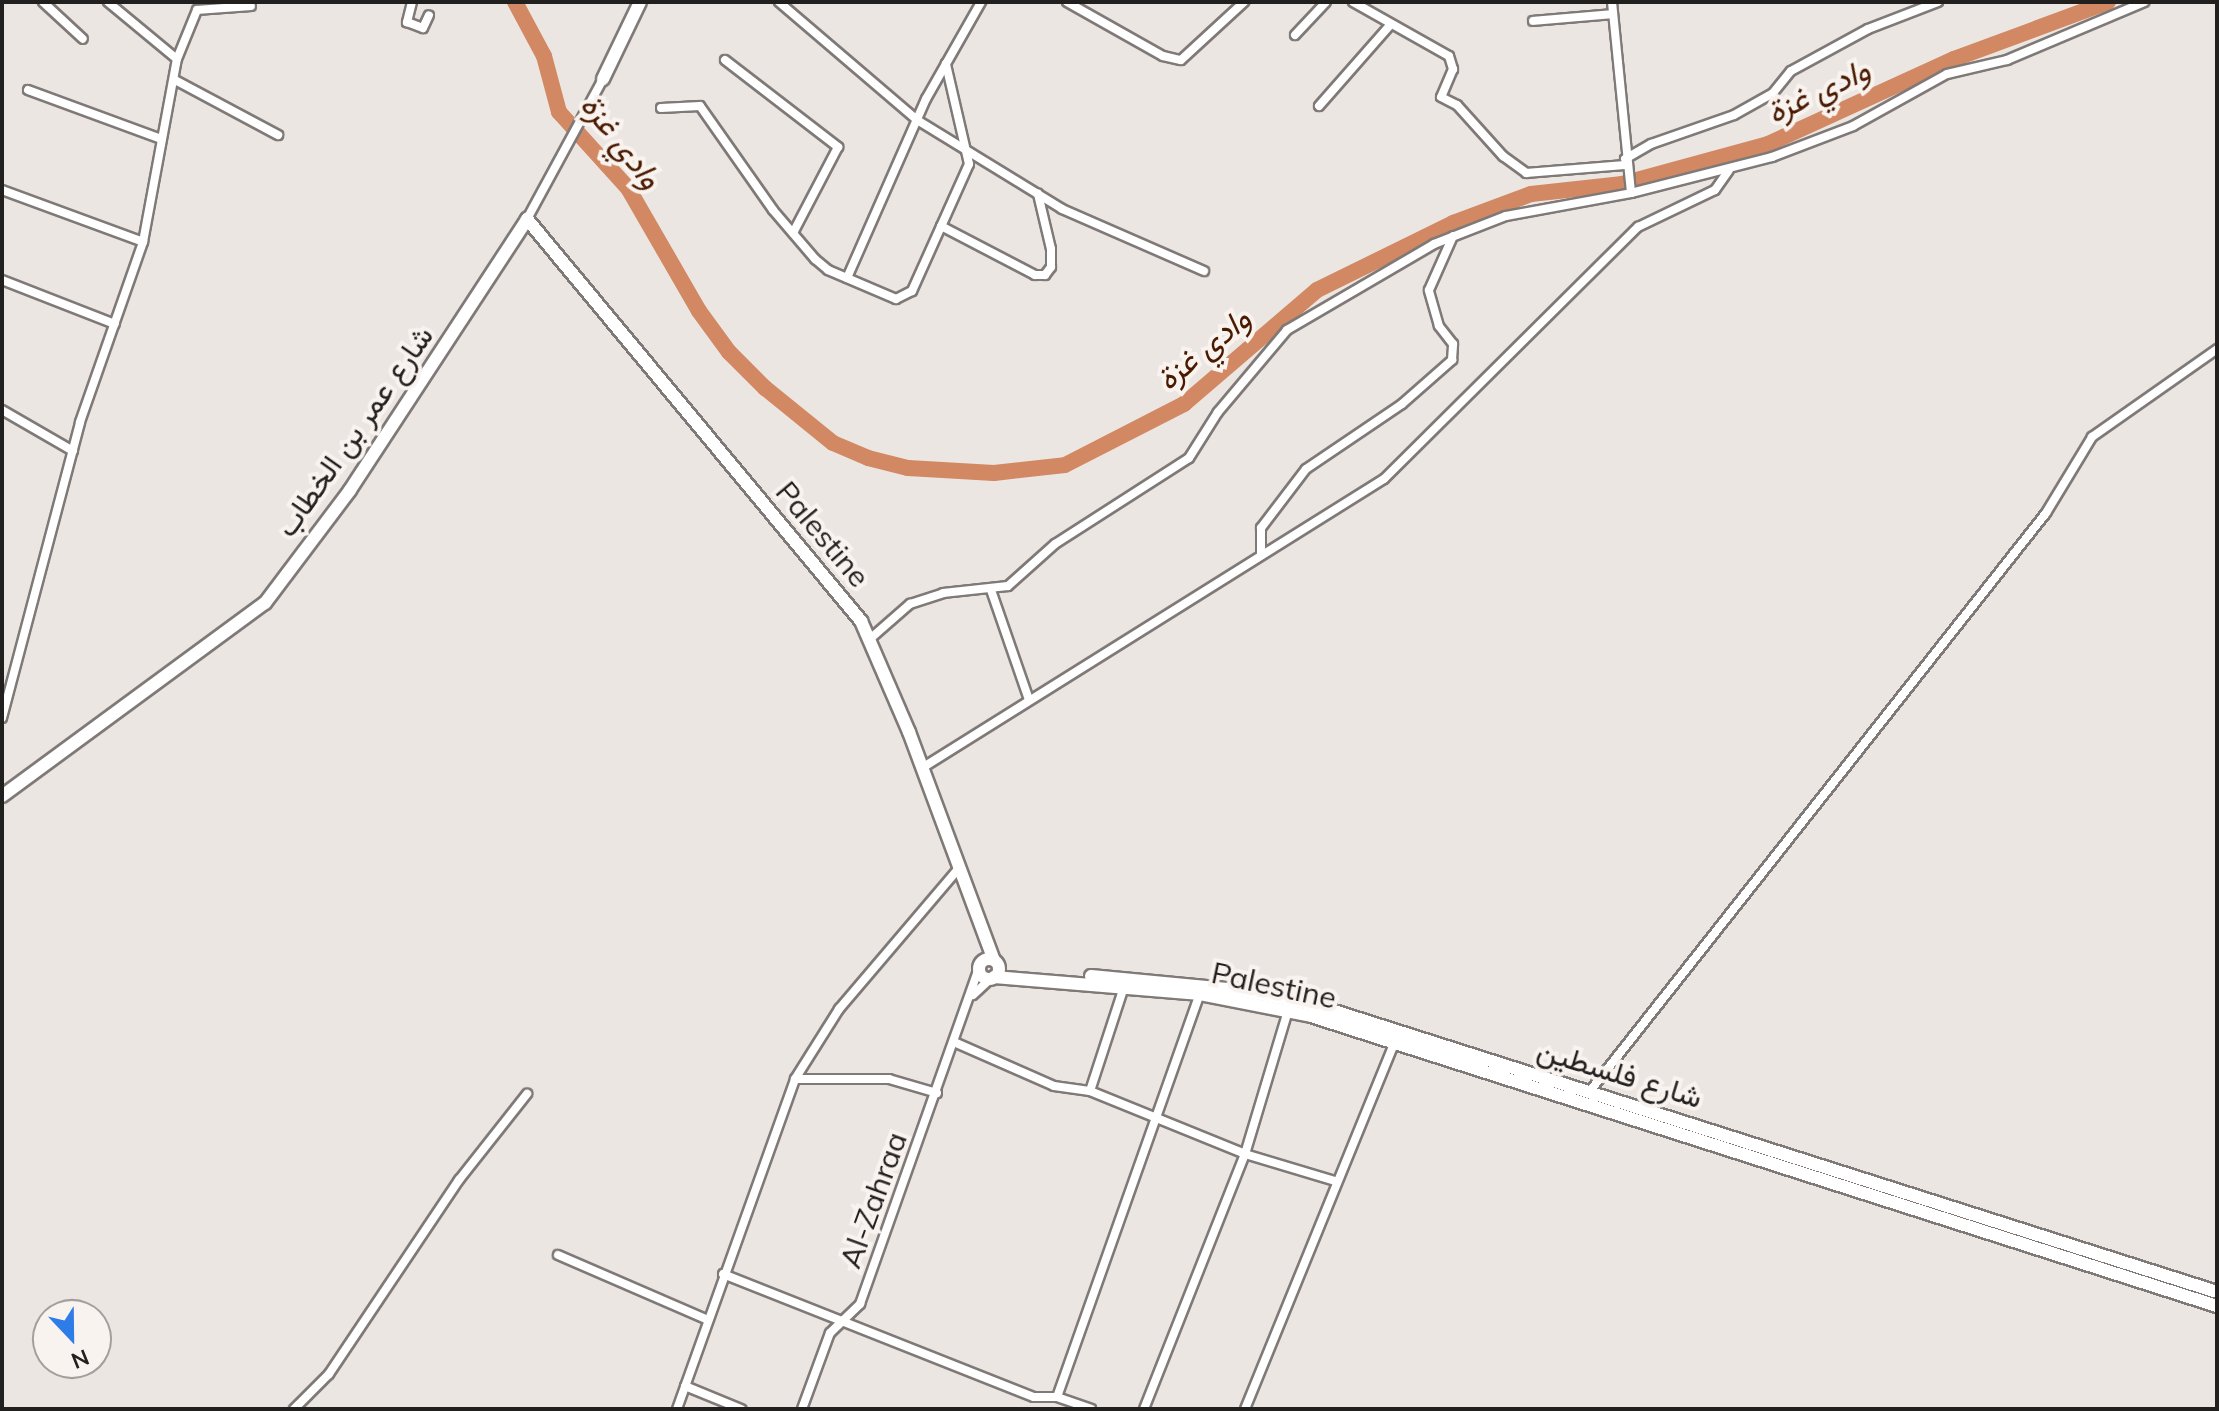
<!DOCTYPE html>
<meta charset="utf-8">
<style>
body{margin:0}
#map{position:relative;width:2219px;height:1411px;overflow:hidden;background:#ece6e3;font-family:Mulish,Vazirmatn,sans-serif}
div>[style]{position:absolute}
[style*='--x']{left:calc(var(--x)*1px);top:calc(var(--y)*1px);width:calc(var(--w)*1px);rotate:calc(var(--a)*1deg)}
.river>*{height:16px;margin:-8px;padding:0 8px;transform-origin:8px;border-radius:8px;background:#d28862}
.roads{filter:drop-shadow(2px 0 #7f7977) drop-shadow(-2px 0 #7f7977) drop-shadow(0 2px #7f7977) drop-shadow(0 -2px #7f7977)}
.street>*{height:8px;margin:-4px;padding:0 4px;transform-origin:4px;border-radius:4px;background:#fff}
.secondary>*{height:12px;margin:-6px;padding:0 6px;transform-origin:6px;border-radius:6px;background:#fff}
.secondary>.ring{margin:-6px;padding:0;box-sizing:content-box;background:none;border:12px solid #fff;border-radius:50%}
span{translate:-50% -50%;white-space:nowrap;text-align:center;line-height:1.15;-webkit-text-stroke:8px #f9f3f0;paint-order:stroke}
.street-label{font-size:30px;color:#22201f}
.water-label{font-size:32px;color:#491a00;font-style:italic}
.frame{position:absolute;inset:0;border:4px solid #22201f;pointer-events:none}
.north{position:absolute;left:32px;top:1299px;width:80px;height:80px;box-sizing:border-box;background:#f9f3f0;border:2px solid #a39f9c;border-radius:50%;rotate:158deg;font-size:22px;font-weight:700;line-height:32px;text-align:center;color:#22201f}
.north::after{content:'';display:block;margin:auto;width:28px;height:36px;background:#2e7ce8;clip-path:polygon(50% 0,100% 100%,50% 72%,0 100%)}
</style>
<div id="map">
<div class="river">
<i style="--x:515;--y:2;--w:61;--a:61.8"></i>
<i style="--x:544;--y:56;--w:58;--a:75"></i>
<i style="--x:559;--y:112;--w:103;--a:47.8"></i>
<i style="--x:628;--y:188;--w:142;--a:60"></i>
<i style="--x:699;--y:311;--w:51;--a:53.8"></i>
<i style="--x:729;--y:352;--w:51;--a:45"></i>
<i style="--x:765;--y:388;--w:87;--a:39"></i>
<i style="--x:833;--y:443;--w:38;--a:23"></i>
<i style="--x:868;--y:458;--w:41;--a:14"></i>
<i style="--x:908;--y:468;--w:86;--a:3.3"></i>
<i style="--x:994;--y:473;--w:71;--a:-6.4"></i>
<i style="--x:1065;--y:465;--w:134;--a:-27.1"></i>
<i style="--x:1184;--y:404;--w:175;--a:-40.6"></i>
<i style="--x:1317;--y:290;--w:152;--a:-26.2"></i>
<i style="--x:1453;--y:223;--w:83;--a:-20.4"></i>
<i style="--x:1531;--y:194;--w:92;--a:-6.3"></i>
<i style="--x:1622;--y:184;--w:151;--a:-15.3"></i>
<i style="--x:1768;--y:144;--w:205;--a:-24.6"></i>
<i style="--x:1954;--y:59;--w:164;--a:-20.3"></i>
</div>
<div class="roads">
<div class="street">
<i style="--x:43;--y:2;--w:54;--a:42.8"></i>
<i style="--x:108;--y:2;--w:89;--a:39.6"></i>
<i style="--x:412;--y:2;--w:21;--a:104"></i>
<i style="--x:407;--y:22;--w:17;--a:21"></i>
<i style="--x:423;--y:28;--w:14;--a:-65"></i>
<i style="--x:779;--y:2;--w:182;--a:40.5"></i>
<i style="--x:917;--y:120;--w:170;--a:31.5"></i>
<i style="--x:1062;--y:209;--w:155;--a:23.6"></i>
<i style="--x:1067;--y:2;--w:110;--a:29.4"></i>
<i style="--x:1163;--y:56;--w:18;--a:13"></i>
<i style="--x:1181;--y:60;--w:86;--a:-42.6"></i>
<i style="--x:1353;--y:2;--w:110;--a:29.4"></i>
<i style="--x:1449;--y:56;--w:14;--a:73"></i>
<i style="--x:1453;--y:69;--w:30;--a:113"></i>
<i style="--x:1441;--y:97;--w:18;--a:27"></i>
<i style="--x:1457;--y:105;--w:69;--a:48"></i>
<i style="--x:1503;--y:156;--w:29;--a:36"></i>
<i style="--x:1526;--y:173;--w:99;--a:-4.6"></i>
<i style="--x:1612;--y:2;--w:192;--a:84.3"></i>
<i style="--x:1533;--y:21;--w:80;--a:-5"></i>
<i style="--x:1295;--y:35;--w:45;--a:-46.8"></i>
<i style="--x:725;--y:60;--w:143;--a:37.6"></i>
<i style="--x:838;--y:147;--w:97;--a:117.6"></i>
<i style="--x:175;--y:80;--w:117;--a:28.1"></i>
<i style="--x:28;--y:90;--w:142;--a:20.2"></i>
<i style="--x:1319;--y:106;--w:109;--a:-48.7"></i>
<i style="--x:661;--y:108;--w:39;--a:-3"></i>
<i style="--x:700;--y:106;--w:127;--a:54.9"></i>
<i style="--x:773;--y:210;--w:65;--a:49.4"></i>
<i style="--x:815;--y:259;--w:17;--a:40"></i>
<i style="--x:828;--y:270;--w:74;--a:23.1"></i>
<i style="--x:896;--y:299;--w:18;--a:-27"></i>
<i style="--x:912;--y:291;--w:139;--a:-65.8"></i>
<i style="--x:969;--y:164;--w:103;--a:-103"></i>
<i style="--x:1625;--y:159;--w:30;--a:-30"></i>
<i style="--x:1651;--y:144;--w:88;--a:-19.3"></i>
<i style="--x:1734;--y:115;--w:45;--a:-29.4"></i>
<i style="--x:1773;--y:93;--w:28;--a:-51"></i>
<i style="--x:1791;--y:71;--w:88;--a:-28.6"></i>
<i style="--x:1868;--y:29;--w:75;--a:-21.1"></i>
<i style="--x:2;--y:190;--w:150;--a:20.2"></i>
<i style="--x:527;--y:219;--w:159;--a:-61.5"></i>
<i style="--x:941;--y:226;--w:106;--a:27.5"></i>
<i style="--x:1035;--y:275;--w:10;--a:0"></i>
<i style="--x:1045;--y:275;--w:10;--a:-53"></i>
<i style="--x:1051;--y:267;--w:18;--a:-90"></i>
<i style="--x:1051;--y:249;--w:57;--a:-103.3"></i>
<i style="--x:847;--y:278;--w:196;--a:-66.2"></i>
<i style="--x:926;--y:99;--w:112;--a:-60.4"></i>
<i style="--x:2;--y:280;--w:121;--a:21.3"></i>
<i style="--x:2;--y:410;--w:82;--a:30"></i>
<i style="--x:1261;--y:554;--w:26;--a:-90"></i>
<i style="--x:1261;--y:528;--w:74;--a:-52.7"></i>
<i style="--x:1306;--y:469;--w:116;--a:-34.1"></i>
<i style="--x:1402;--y:404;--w:67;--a:-41.3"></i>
<i style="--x:1452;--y:360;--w:16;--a:-86"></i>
<i style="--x:1453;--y:344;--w:23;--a:-128"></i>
<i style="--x:1439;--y:326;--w:37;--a:-106"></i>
<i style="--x:1429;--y:290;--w:59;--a:-66"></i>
<i style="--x:991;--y:590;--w:116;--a:70.9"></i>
<i style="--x:871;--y:638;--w:52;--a:-41.1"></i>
<i style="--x:910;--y:604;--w:35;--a:-18"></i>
<i style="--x:943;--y:593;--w:65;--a:-6.1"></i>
<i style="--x:1008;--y:586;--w:63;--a:-41.8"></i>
<i style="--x:1055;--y:544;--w:159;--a:-32.7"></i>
<i style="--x:1189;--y:458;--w:54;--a:-57.8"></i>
<i style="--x:1218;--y:412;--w:107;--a:-49.9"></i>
<i style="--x:1287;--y:330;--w:170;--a:-30.3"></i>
<i style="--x:1434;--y:244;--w:77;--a:-21.3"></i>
<i style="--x:1506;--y:216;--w:127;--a:-10.4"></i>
<i style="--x:1631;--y:193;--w:146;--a:-14.3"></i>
<i style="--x:1772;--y:157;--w:87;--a:-20.9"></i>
<i style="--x:1853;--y:126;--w:107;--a:-29"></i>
<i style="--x:1947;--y:74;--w:62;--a:-13.1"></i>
<i style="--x:2007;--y:60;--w:149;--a:-22.9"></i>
<i style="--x:2;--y:718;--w:306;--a:-75.2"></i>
<i style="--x:80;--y:422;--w:191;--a:-70.7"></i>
<i style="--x:143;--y:242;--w:186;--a:-79.5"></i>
<i style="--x:177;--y:59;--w:53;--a:-67.8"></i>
<i style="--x:197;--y:10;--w:54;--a:-4.2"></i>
<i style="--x:922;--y:768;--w:545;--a:-32.03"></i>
<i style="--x:1384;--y:479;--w:358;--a:-44.8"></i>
<i style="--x:1638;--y:227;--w:85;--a:-25.7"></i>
<i style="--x:1715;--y:190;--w:24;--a:-55"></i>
<i style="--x:973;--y:995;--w:25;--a:-43"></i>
<i style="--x:954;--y:1042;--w:109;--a:23.7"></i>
<i style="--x:1054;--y:1086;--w:36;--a:8"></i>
<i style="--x:1090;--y:1091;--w:167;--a:22.1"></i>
<i style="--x:1245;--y:1154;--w:94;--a:16.7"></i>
<i style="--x:795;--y:1079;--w:83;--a:-57.8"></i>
<i style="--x:839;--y:1009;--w:184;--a:-49.6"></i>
<i style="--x:1090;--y:1091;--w:109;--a:-71.9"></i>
<i style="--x:1590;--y:1091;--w:736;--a:-51.73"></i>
<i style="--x:2046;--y:513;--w:89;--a:-58.8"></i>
<i style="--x:2092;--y:437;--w:153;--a:-35.1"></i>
<i style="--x:558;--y:1255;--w:163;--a:23.4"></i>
<i style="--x:723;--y:1274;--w:334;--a:21.6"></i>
<i style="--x:1034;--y:1397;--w:23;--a:0"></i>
<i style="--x:1057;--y:1397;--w:36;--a:19"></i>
<i style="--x:685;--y:1386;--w:61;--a:22.3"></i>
<i style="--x:1057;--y:1397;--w:428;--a:-70.5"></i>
<i style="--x:294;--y:1409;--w:49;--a:-45"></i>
<i style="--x:329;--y:1374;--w:234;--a:-56.2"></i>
<i style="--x:459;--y:1180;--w:110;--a:-51.7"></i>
<i style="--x:677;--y:1409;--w:350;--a:-70.3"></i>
<i style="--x:795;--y:1079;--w:94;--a:0"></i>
<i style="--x:889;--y:1079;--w:50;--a:16.3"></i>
<i style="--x:802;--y:1409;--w:81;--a:-69.8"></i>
<i style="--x:830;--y:1333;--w:42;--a:-44"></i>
<i style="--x:860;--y:1304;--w:356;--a:-70.5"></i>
<i style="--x:1144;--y:1409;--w:274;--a:-68.4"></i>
<i style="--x:1245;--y:1154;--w:149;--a:-73.3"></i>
<i style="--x:1245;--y:1409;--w:395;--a:-67.8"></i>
</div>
<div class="secondary">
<i style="--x:603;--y:79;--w:85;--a:-64.3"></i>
<i style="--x:2;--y:796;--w:326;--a:-36.3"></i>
<i style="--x:265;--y:603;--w:141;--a:-53"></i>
<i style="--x:350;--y:490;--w:324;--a:-56.8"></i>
<i style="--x:527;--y:219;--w:523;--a:50.28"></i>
<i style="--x:861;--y:621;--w:121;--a:66.6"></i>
<i style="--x:909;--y:732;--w:243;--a:69.6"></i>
<i class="ring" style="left:979px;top:959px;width:8px;height:8px"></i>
<i style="--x:1091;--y:976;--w:150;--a:5.4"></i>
<i style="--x:1240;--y:990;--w:76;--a:11.3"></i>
<i style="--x:1315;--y:1005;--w:947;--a:17.65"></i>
<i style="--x:994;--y:977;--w:207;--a:4.7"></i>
<i style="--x:1200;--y:994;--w:113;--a:11.2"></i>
<i style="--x:1311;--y:1016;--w:951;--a:17.75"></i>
</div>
</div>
<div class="street-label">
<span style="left:354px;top:431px;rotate:-55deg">شارع عمر بن الخطاب</span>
<span style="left:823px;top:534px;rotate:50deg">Palestine</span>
<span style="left:1274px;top:985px;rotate:12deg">Palestine</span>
<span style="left:1620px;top:1073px;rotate:17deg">شارع فلسطين</span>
<span style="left:873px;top:1200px;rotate:-70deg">Al-Zahraa</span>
</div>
<div class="water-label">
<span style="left:1818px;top:90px;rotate:-25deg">وادي غزة</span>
<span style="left:622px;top:141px;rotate:52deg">وادي غزة</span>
<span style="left:1203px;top:348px;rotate:-39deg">وادي غزة</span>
</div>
<div class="frame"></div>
<div class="north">N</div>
</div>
